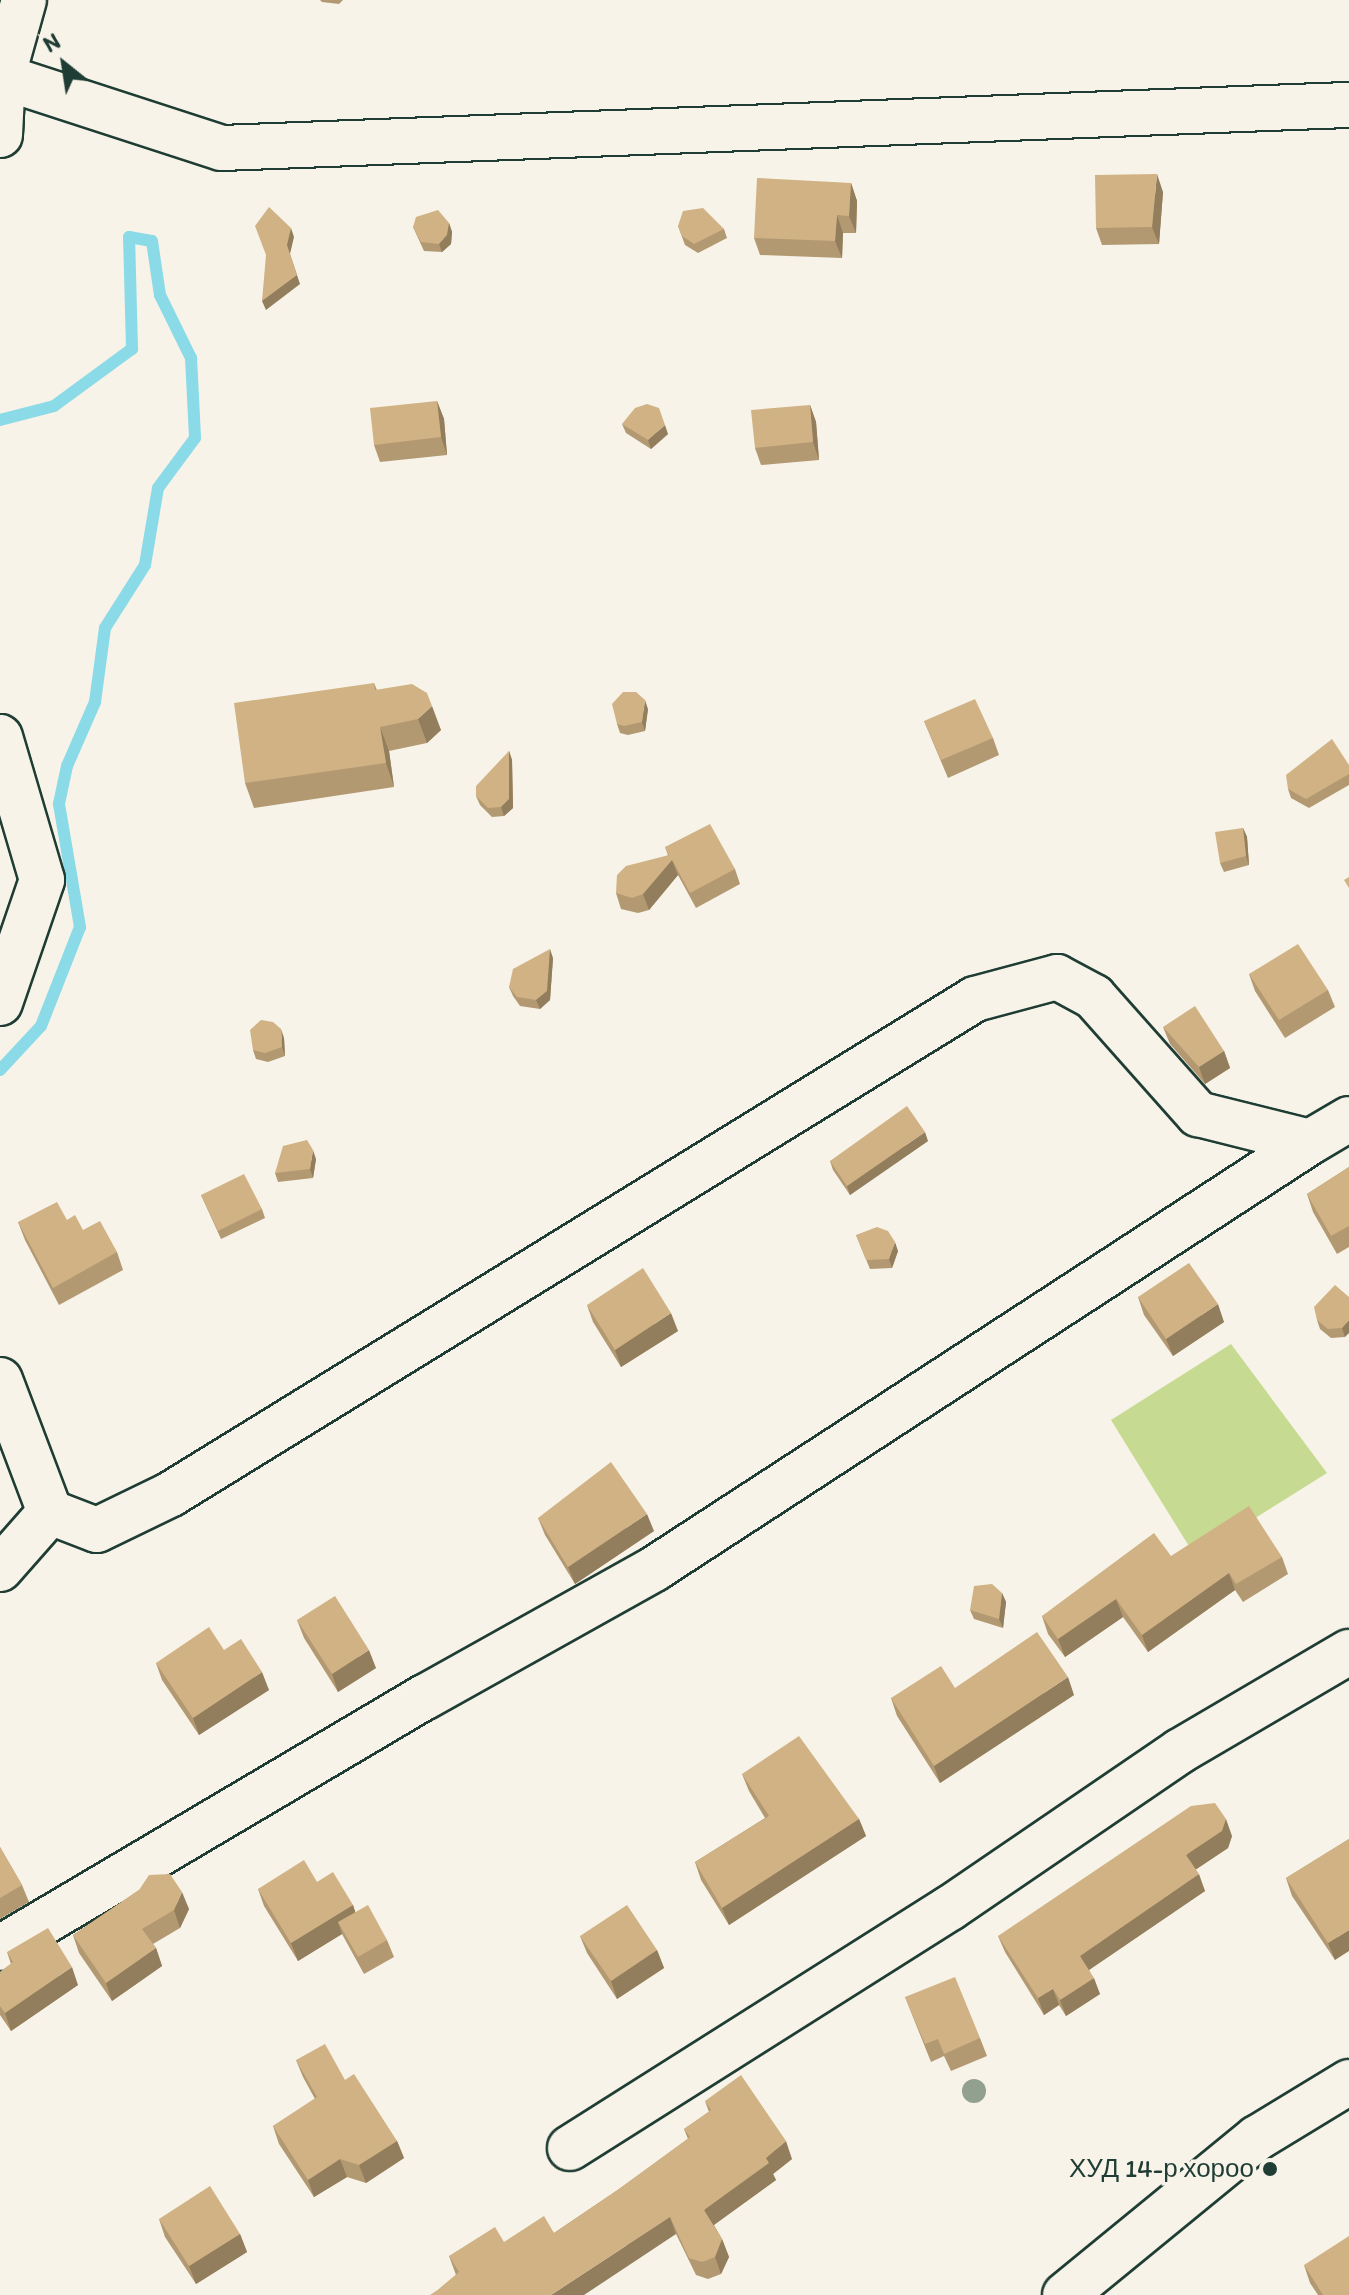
<!DOCTYPE html>
<meta charset="utf-8">
<style>
body{margin:0}
#map{position:relative;width:1349px;height:2295px;overflow:hidden;background:#f7f3e8;font-family:Itim,sans-serif}
div>[style]{position:absolute}
[style*='--x']{left:calc(var(--x)*1px);top:calc(var(--y)*1px);width:calc(var(--w)*1px);rotate:calc(var(--a)*1deg)}
.green>*{inset:0;background:#c6db91}
.stream>*{height:12px;margin:-6px;padding:0 6px;transform-origin:6px;border-radius:6px;background:#8adae7}
.roads{filter:drop-shadow(2px 0 #1f3d34) drop-shadow(-2px 0 #1f3d34) drop-shadow(0 2px #1f3d34) drop-shadow(0 -2px #1f3d34)}
.minor>*{height:44px;margin:-22px;padding:0 22px;transform-origin:22px;border-radius:22px;background:#f7f3e8}
.trees>*{width:24px;height:24px;margin:-12px;border-radius:50%;background:#92a08f}
.wall>*{inset:0;background:#b39972}
.shaded-wall>*{inset:0;background:#927d5c}
.building>*{inset:0;background:#d0b284}
.dots>*{width:22px;height:22px;translate:-50% -50%;box-sizing:border-box;border:4px solid #f7f3e8;border-radius:50%}
span{translate:-50% -50%;white-space:nowrap;text-align:center;line-height:1.15;-webkit-text-stroke:7px #f7f3e8;paint-order:stroke}
.poi-label{font-size:26px;color:#1f3d34}
.right{translate:-100% -50%;text-align:right}
.north{position:absolute;left:24px;top:24px;width:80px;height:80px;-webkit-text-stroke:6px #f7f3e8;paint-order:stroke;rotate:330deg;font-size:22px;font-weight:700;line-height:32px;text-align:center;color:#1f3d34}
.north::after{content:'';display:block;margin:auto;width:28px;height:36px;background:#1f3d34;clip-path:polygon(50% 0,100% 100%,50% 72%,0 100%)}
</style>
<div id="map">
<div class="green">
<i style="clip-path:polygon(1231px 1344px,1327px 1473px,1195px 1556px,1111px 1420px)"></i>
</div>
<div class="stream">
<i style="--x:0;--y:420;--w:56;--a:-14.5"></i>
<i style="--x:54;--y:406;--w:97;--a:-36.2"></i>
<i style="--x:132;--y:349;--w:112;--a:-91.5"></i>
<i style="--x:129;--y:237;--w:23;--a:10"></i>
<i style="--x:152;--y:241;--w:55;--a:81.6"></i>
<i style="--x:160;--y:295;--w:70;--a:63.8"></i>
<i style="--x:191;--y:358;--w:80;--a:87.1"></i>
<i style="--x:195;--y:438;--w:62;--a:126.5"></i>
<i style="--x:158;--y:488;--w:78;--a:99.6"></i>
<i style="--x:145;--y:565;--w:75;--a:122.4"></i>
<i style="--x:105;--y:628;--w:75;--a:97.7"></i>
<i style="--x:95;--y:702;--w:70;--a:113.6"></i>
<i style="--x:67;--y:766;--w:39;--a:102"></i>
<i style="--x:59;--y:804;--w:125;--a:80.3"></i>
<i style="--x:80;--y:927;--w:106;--a:111.5"></i>
<i style="--x:41;--y:1026;--w:60;--a:133"></i>
</div>
<div class="roads">
<div class="minor">
<i style="--x:0;--y:76;--w:233;--a:18"></i>
<i style="--x:222;--y:148;--w:1128;--a:-2.19"></i>
<i style="--x:0;--y:135;--w:60;--a:-87.1"></i>
<i style="--x:3;--y:75;--w:78;--a:-74.4"></i>
<i style="--x:0;--y:737;--w:149;--a:73.6"></i>
<i style="--x:42;--y:880;--w:130;--a:108.9"></i>
<i style="--x:0;--y:1380;--w:141;--a:69.3"></i>
<i style="--x:50;--y:1512;--w:50;--a:21"></i>
<i style="--x:97;--y:1530;--w:82;--a:-25.9"></i>
<i style="--x:171;--y:1494;--w:944;--a:-31.62"></i>
<i style="--x:975;--y:999;--w:85;--a:-15"></i>
<i style="--x:1057;--y:977;--w:42;--a:28.4"></i>
<i style="--x:1094;--y:997;--w:157;--a:48.4"></i>
<i style="--x:1198;--y:1114;--w:115;--a:14"></i>
<i style="--x:1310;--y:1142;--w:45;--a:-30.5"></i>
<i style="--x:0;--y:1569;--w:76;--a:-48.7"></i>
<i style="--x:0;--y:1948;--w:494;--a:-30.6"></i>
<i style="--x:425;--y:1697;--w:262;--a:-29.2"></i>
<i style="--x:654;--y:1569;--w:783;--a:-33.06"></i>
<i style="--x:570;--y:2148;--w:449;--a:-32.3"></i>
<i style="--x:950;--y:1908;--w:278;--a:-34.3"></i>
<i style="--x:1180;--y:1751;--w:196;--a:-30.4"></i>
<i style="--x:1065;--y:2295;--w:248;--a:-39.3"></i>
<i style="--x:1257;--y:2138;--w:108;--a:-31.3"></i>
</div>
</div>
<div class="trees">
<i style="left:974px;top:2091px"></i>
</div>
<div class="wall">
<i style="clip-path:polygon(320px 0,343px 0,339px 4px,322px 2px)"></i>
<i style="clip-path:polygon(851px 183px,857px 201px,856px 233px,843px 233px,842px 258px,760px 255px,754px 238px)"></i>
<i style="clip-path:polygon(1163px 192px,1159px 244px,1102px 245px,1096px 228px)"></i>
<i style="clip-path:polygon(449px 223px,452px 232px,451px 244px,442px 252px,424px 251px,413px 227px)"></i>
<i style="clip-path:polygon(678px 226px,724px 229px,727px 238px,698px 253px,685px 245px)"></i>
<i style="clip-path:polygon(437px 401px,444px 419px,447px 455px,380px 462px,374px 445px)"></i>
<i style="clip-path:polygon(810px 405px,816px 422px,819px 460px,761px 465px,755px 448px)"></i>
<i style="clip-path:polygon(622px 424px,668px 434px,651px 449px,626px 433px)"></i>
<i style="clip-path:polygon(374px 683px,377px 690px,441px 730px,427px 743px,389px 751px,394px 787px,254px 808px,245px 783px)"></i>
<i style="clip-path:polygon(648px 709px,645px 731px,628px 735px,620px 733px,617px 724px)"></i>
<i style="clip-path:polygon(924px 721px,993px 738px,999px 755px,948px 778px)"></i>
<i style="clip-path:polygon(509px 751px,512px 760px,513px 808px,504px 816px,492px 817px,480px 805px,476px 796px)"></i>
<i style="clip-path:polygon(1349px 765px,1349px 785px,1309px 808px,1291px 798px,1288px 789px)"></i>
<i style="clip-path:polygon(1243px 828px,1247px 837px,1249px 865px,1224px 872px,1220px 863px)"></i>
<i style="clip-path:polygon(665px 847px,735px 869px,740px 884px,696px 908px,678px 875px,649px 910px,638px 913px,621px 909px,616px 893px,668px 855px)"></i>
<i style="clip-path:polygon(553px 958px,550px 1000px,540px 1009px,520px 1006px,513px 996px,509px 987px)"></i>
<i style="clip-path:polygon(1249px 974px,1328px 990px,1335px 1007px,1285px 1038px,1255px 991px)"></i>
<i style="clip-path:polygon(1163px 1027px,1224px 1051px,1230px 1068px,1205px 1084px,1170px 1044px)"></i>
<i style="clip-path:polygon(284px 1038px,285px 1056px,268px 1062px,256px 1059px,253px 1050px)"></i>
<i style="clip-path:polygon(928px 1141px,850px 1195px,833px 1170px,830px 1161px)"></i>
<i style="clip-path:polygon(316px 1159px,313px 1178px,278px 1182px,275px 1173px)"></i>
<i style="clip-path:polygon(1349px 1167px,1349px 1247px,1337px 1254px,1313px 1212px,1307px 1194px)"></i>
<i style="clip-path:polygon(201px 1195px,262px 1209px,265px 1218px,221px 1239px)"></i>
<i style="clip-path:polygon(67px 1220px,117px 1252px,123px 1270px,59px 1305px,25px 1240px,18px 1222px)"></i>
<i style="clip-path:polygon(856px 1235px,898px 1251px,892px 1268px,870px 1269px)"></i>
<i style="clip-path:polygon(1138px 1297px,1224px 1322px,1173px 1356px,1144px 1315px)"></i>
<i style="clip-path:polygon(1349px 1297px,1345px 1337px,1331px 1338px,1320px 1329px,1317px 1320px)"></i>
<i style="clip-path:polygon(587px 1305px,678px 1331px,621px 1367px,593px 1322px)"></i>
<i style="clip-path:polygon(538px 1518px,654px 1531px,575px 1584px,545px 1535px)"></i>
<i style="clip-path:polygon(1171px 1556px,1282px 1557px,1288px 1574px,1243px 1602px,1235px 1590px,1148px 1652px,1123px 1617px,1065px 1657px,1048px 1634px,1042px 1616px)"></i>
<i style="clip-path:polygon(1002px 1593px,1006px 1602px,1003px 1628px,974px 1619px,970px 1610px)"></i>
<i style="clip-path:polygon(297px 1620px,376px 1668px,338px 1692px,304px 1638px)"></i>
<i style="clip-path:polygon(224px 1650px,269px 1690px,199px 1735px,162px 1680px,156px 1663px)"></i>
<i style="clip-path:polygon(955px 1688px,1074px 1695px,940px 1783px,897px 1716px,891px 1698px)"></i>
<i style="clip-path:polygon(742px 1774px,859px 1819px,866px 1836px,729px 1925px,701px 1880px,695px 1862px,765px 1818px,749px 1791px)"></i>
<i style="clip-path:polygon(1232px 1836px,1228px 1848px,1195px 1870px,1205px 1891px,1089px 1970px,1100px 1994px,1066px 2016px,1059px 2005px,1044px 2015px,1005px 1952px,998px 1936px)"></i>
<i style="clip-path:polygon(1349px 1839px,1335px 1960px,1292px 1896px,1286px 1878px)"></i>
<i style="clip-path:polygon(0 1847px,22px 1885px,29px 1902px,0 1919px)"></i>
<i style="clip-path:polygon(317px 1882px,353px 1905px,355px 1912px,387px 1940px,394px 1957px,364px 1974px,342px 1934px,298px 1961px,264px 1906px,258px 1889px)"></i>
<i style="clip-path:polygon(139px 1890px,189px 1909px,180px 1928px,153px 1944px,156px 1948px,162px 1966px,112px 2001px,79px 1953px,73px 1935px)"></i>
<i style="clip-path:polygon(580px 1936px,657px 1950px,664px 1968px,617px 1999px,587px 1953px)"></i>
<i style="clip-path:polygon(7px 1952px,78px 1985px,11px 2031px,0 2015px,0 1972px,11px 1964px)"></i>
<i style="clip-path:polygon(905px 1997px,980px 2038px,987px 2056px,951px 2071px,944px 2056px,931px 2062px)"></i>
<i style="clip-path:polygon(296px 2060px,345px 2080px,397px 2141px,404px 2158px,366px 2183px,347px 2177px,314px 2197px,279px 2144px,273px 2126px,315px 2099px,303px 2077px)"></i>
<i style="clip-path:polygon(705px 2101px,792px 2159px,773px 2174px,776px 2180px,714px 2225px,722px 2239px,729px 2257px,721px 2274px,708px 2279px,696px 2275px,676px 2234px,439px 2289px,456px 2275px,449px 2256px,504px 2242px,554px 2233px,619px 2189px,688px 2139px,684px 2129px,709px 2112px)"></i>
<i style="clip-path:polygon(159px 2219px,240px 2234px,247px 2252px,196px 2284px,165px 2237px)"></i>
<i style="clip-path:polygon(1304px 2265px,1349px 2295px,1318px 2295px,1310px 2283px)"></i>
</div>
<div class="shaded-wall">
<i style="clip-path:polygon(1157px 174px,1163px 192px,1159px 244px,1152px 227px)"></i>
<i style="clip-path:polygon(851px 183px,857px 201px,856px 233px,849px 216px)"></i>
<i style="clip-path:polygon(837px 215px,843px 233px,842px 258px,835px 241px)"></i>
<i style="clip-path:polygon(449px 223px,452px 232px,451px 244px,442px 252px,439px 244px)"></i>
<i style="clip-path:polygon(291px 228px,294px 237px,290px 254px,300px 284px,266px 310px,262px 301px)"></i>
<i style="clip-path:polygon(437px 401px,444px 419px,447px 455px,441px 437px)"></i>
<i style="clip-path:polygon(810px 405px,816px 422px,819px 460px,813px 442px)"></i>
<i style="clip-path:polygon(665px 425px,668px 434px,651px 449px,648px 440px)"></i>
<i style="clip-path:polygon(645px 700px,648px 709px,645px 731px,642px 722px)"></i>
<i style="clip-path:polygon(432px 706px,441px 730px,427px 743px,418px 719px)"></i>
<i style="clip-path:polygon(380px 727px,389px 751px,394px 787px,386px 763px)"></i>
<i style="clip-path:polygon(509px 751px,512px 760px,513px 808px,504px 816px,501px 807px)"></i>
<i style="clip-path:polygon(1243px 828px,1247px 837px,1249px 865px,1246px 856px)"></i>
<i style="clip-path:polygon(672px 860px,678px 875px,649px 910px,643px 894px)"></i>
<i style="clip-path:polygon(550px 949px,553px 958px,550px 1000px,540px 1009px,536px 1000px)"></i>
<i style="clip-path:polygon(281px 1029px,284px 1038px,285px 1056px,282px 1047px)"></i>
<i style="clip-path:polygon(1224px 1051px,1230px 1068px,1205px 1084px,1199px 1067px)"></i>
<i style="clip-path:polygon(925px 1132px,928px 1141px,850px 1195px,847px 1186px)"></i>
<i style="clip-path:polygon(313px 1150px,316px 1159px,313px 1178px,310px 1169px)"></i>
<i style="clip-path:polygon(895px 1242px,898px 1251px,892px 1268px,889px 1259px)"></i>
<i style="clip-path:polygon(1218px 1304px,1224px 1322px,1173px 1356px,1166px 1339px)"></i>
<i style="clip-path:polygon(671px 1313px,678px 1331px,621px 1367px,615px 1350px)"></i>
<i style="clip-path:polygon(1349px 1320px,1349px 1333px,1345px 1337px,1342px 1328px)"></i>
<i style="clip-path:polygon(647px 1514px,654px 1531px,575px 1584px,568px 1567px)"></i>
<i style="clip-path:polygon(1229px 1573px,1235px 1590px,1148px 1652px,1142px 1635px)"></i>
<i style="clip-path:polygon(1002px 1593px,1006px 1602px,1003px 1628px,999px 1619px)"></i>
<i style="clip-path:polygon(1116px 1599px,1123px 1617px,1065px 1657px,1058px 1639px)"></i>
<i style="clip-path:polygon(369px 1650px,376px 1668px,338px 1692px,332px 1674px)"></i>
<i style="clip-path:polygon(262px 1672px,269px 1690px,199px 1735px,193px 1718px)"></i>
<i style="clip-path:polygon(1068px 1677px,1074px 1695px,940px 1783px,934px 1766px)"></i>
<i style="clip-path:polygon(859px 1819px,866px 1836px,729px 1925px,722px 1908px)"></i>
<i style="clip-path:polygon(1226px 1819px,1232px 1836px,1228px 1848px,1192px 1872px,1186px 1855px)"></i>
<i style="clip-path:polygon(1199px 1874px,1205px 1891px,1086px 1972px,1080px 1956px)"></i>
<i style="clip-path:polygon(182px 1892px,189px 1909px,180px 1928px,174px 1910px)"></i>
<i style="clip-path:polygon(353px 1905px,359px 1923px,338px 1922px,342px 1934px,298px 1961px,291px 1943px)"></i>
<i style="clip-path:polygon(1349px 1930px,1349px 1951px,1335px 1960px,1328px 1943px)"></i>
<i style="clip-path:polygon(156px 1948px,162px 1966px,112px 2001px,106px 1983px)"></i>
<i style="clip-path:polygon(657px 1950px,664px 1968px,617px 1999px,611px 1981px)"></i>
<i style="clip-path:polygon(72px 1967px,78px 1985px,11px 2031px,5px 2013px)"></i>
<i style="clip-path:polygon(1094px 1978px,1100px 1994px,1066px 2016px,1060px 2000px)"></i>
<i style="clip-path:polygon(1053px 1989px,1059px 2005px,1044px 2015px,1038px 1998px)"></i>
<i style="clip-path:polygon(397px 2141px,404px 2158px,366px 2183px,359px 2165px)"></i>
<i style="clip-path:polygon(786px 2141px,792px 2159px,773px 2174px,776px 2180px,711px 2227px,704px 2210px)"></i>
<i style="clip-path:polygon(340px 2159px,347px 2177px,314px 2197px,308px 2180px)"></i>
<i style="clip-path:polygon(670px 2217px,676px 2234px,584px 2295px,551px 2295px)"></i>
<i style="clip-path:polygon(240px 2234px,247px 2252px,196px 2284px,189px 2266px)"></i>
<i style="clip-path:polygon(722px 2239px,729px 2257px,721px 2274px,715px 2257px)"></i>
</div>
<div class="building">
<i style="clip-path:polygon(1157px 174px,1152px 227px,1096px 228px,1095px 175px)"></i>
<i style="clip-path:polygon(757px 178px,851px 183px,849px 216px,837px 215px,835px 241px,754px 238px)"></i>
<i style="clip-path:polygon(269px 207px,291px 228px,287px 245px,297px 275px,262px 301px,266px 255px,255px 226px)"></i>
<i style="clip-path:polygon(703px 208px,724px 229px,694px 244px,682px 236px,678px 226px,683px 211px)"></i>
<i style="clip-path:polygon(438px 210px,449px 223px,447px 235px,439px 244px,421px 242px,413px 227px,416px 217px)"></i>
<i style="clip-path:polygon(437px 401px,441px 437px,374px 445px,370px 408px)"></i>
<i style="clip-path:polygon(647px 404px,659px 408px,665px 425px,648px 440px,622px 424px,635px 408px)"></i>
<i style="clip-path:polygon(810px 405px,813px 442px,755px 448px,751px 410px)"></i>
<i style="clip-path:polygon(374px 683px,375px 690px,412px 684px,427px 693px,432px 706px,418px 719px,380px 727px,386px 763px,245px 783px,234px 703px)"></i>
<i style="clip-path:polygon(623px 692px,636px 692px,645px 700px,642px 722px,624px 726px,617px 724px,612px 704px)"></i>
<i style="clip-path:polygon(975px 699px,993px 738px,941px 760px,924px 721px)"></i>
<i style="clip-path:polygon(1332px 739px,1349px 765px,1349px 774px,1306px 799px,1288px 789px,1286px 775px)"></i>
<i style="clip-path:polygon(509px 751px,509px 799px,501px 807px,488px 808px,476px 796px,476px 786px)"></i>
<i style="clip-path:polygon(710px 824px,735px 869px,690px 893px,672px 860px,643px 894px,632px 898px,616px 893px,617px 875px,626px 866px,669px 855px,665px 847px)"></i>
<i style="clip-path:polygon(1243px 828px,1246px 856px,1220px 863px,1215px 832px)"></i>
<i style="clip-path:polygon(1349px 877px,1349px 888px,1344px 880px)"></i>
<i style="clip-path:polygon(1298px 944px,1328px 990px,1279px 1020px,1249px 974px)"></i>
<i style="clip-path:polygon(550px 949px,547px 991px,536px 1000px,517px 997px,509px 987px,513px 969px)"></i>
<i style="clip-path:polygon(1195px 1006px,1224px 1051px,1199px 1067px,1163px 1027px)"></i>
<i style="clip-path:polygon(261px 1020px,273px 1022px,281px 1029px,282px 1047px,265px 1053px,253px 1050px,250px 1030px)"></i>
<i style="clip-path:polygon(907px 1106px,925px 1132px,847px 1186px,830px 1161px)"></i>
<i style="clip-path:polygon(307px 1140px,313px 1150px,310px 1169px,275px 1173px,283px 1146px)"></i>
<i style="clip-path:polygon(1349px 1167px,1349px 1226px,1331px 1236px,1307px 1194px)"></i>
<i style="clip-path:polygon(244px 1174px,262px 1209px,218px 1231px,201px 1195px)"></i>
<i style="clip-path:polygon(57px 1202px,67px 1220px,75px 1215px,83px 1230px,100px 1221px,117px 1252px,53px 1288px,18px 1222px)"></i>
<i style="clip-path:polygon(877px 1227px,888px 1231px,895px 1242px,889px 1259px,866px 1260px,856px 1235px)"></i>
<i style="clip-path:polygon(1189px 1263px,1218px 1304px,1166px 1339px,1138px 1297px)"></i>
<i style="clip-path:polygon(643px 1268px,671px 1313px,615px 1350px,587px 1305px)"></i>
<i style="clip-path:polygon(1335px 1285px,1349px 1297px,1349px 1320px,1342px 1328px,1328px 1329px,1317px 1320px,1314px 1307px)"></i>
<i style="clip-path:polygon(611px 1462px,647px 1514px,568px 1567px,538px 1518px)"></i>
<i style="clip-path:polygon(1249px 1506px,1282px 1557px,1236px 1584px,1229px 1573px,1142px 1635px,1116px 1599px,1058px 1639px,1042px 1616px,1154px 1533px,1171px 1556px)"></i>
<i style="clip-path:polygon(992px 1584px,1002px 1593px,999px 1619px,970px 1610px,974px 1586px)"></i>
<i style="clip-path:polygon(335px 1596px,369px 1650px,332px 1674px,297px 1620px)"></i>
<i style="clip-path:polygon(209px 1627px,224px 1650px,241px 1639px,262px 1672px,193px 1718px,156px 1663px)"></i>
<i style="clip-path:polygon(1037px 1632px,1068px 1677px,934px 1766px,891px 1698px,941px 1666px,955px 1688px)"></i>
<i style="clip-path:polygon(799px 1736px,859px 1819px,722px 1908px,695px 1862px,769px 1816px,742px 1774px)"></i>
<i style="clip-path:polygon(1215px 1803px,1226px 1819px,1222px 1831px,1186px 1855px,1199px 1874px,1080px 1956px,1094px 1978px,1060px 2000px,1053px 1989px,1038px 1998px,998px 1936px,1191px 1806px)"></i>
<i style="clip-path:polygon(1349px 1839px,1349px 1930px,1328px 1943px,1286px 1878px)"></i>
<i style="clip-path:polygon(0 1847px,22px 1885px,0 1898px)"></i>
<i style="clip-path:polygon(304px 1860px,317px 1882px,333px 1872px,353px 1905px,291px 1943px,258px 1889px)"></i>
<i style="clip-path:polygon(170px 1874px,182px 1892px,174px 1910px,142px 1929px,156px 1948px,106px 1983px,73px 1935px,139px 1890px,149px 1875px)"></i>
<i style="clip-path:polygon(368px 1905px,387px 1940px,358px 1957px,338px 1922px)"></i>
<i style="clip-path:polygon(627px 1905px,657px 1950px,611px 1981px,580px 1936px)"></i>
<i style="clip-path:polygon(48px 1928px,72px 1967px,5px 2013px,0 2006px,0 1972px,13px 1962px,7px 1952px)"></i>
<i style="clip-path:polygon(955px 1977px,980px 2038px,944px 2054px,938px 2039px,925px 2044px,905px 1997px)"></i>
<i style="clip-path:polygon(325px 2044px,345px 2080px,354px 2074px,397px 2141px,359px 2165px,340px 2159px,308px 2180px,273px 2126px,317px 2097px,296px 2060px)"></i>
<i style="clip-path:polygon(741px 2075px,786px 2141px,766px 2158px,769px 2163px,704px 2210px,722px 2239px,715px 2257px,702px 2262px,689px 2258px,670px 2217px,551px 2295px,430px 2295px,439px 2289px,459px 2272px,449px 2256px,495px 2227px,504px 2242px,544px 2216px,554px 2233px,619px 2189px,690px 2137px,684px 2129px,711px 2110px,705px 2101px)"></i>
<i style="clip-path:polygon(210px 2186px,240px 2234px,189px 2266px,159px 2219px)"></i>
<i style="clip-path:polygon(1349px 2236px,1349px 2295px,1323px 2295px,1304px 2265px)"></i>
</div>
<div class="dots">
<i style="left:1270px;top:2169px;background:#1f3d34"></i>
</div>
<div class="poi-label">
<span class="right" style="left:1254px;top:2169px">ХУД 14-р хороо</span>
</div>
<div class="north">N</div>
</div>
